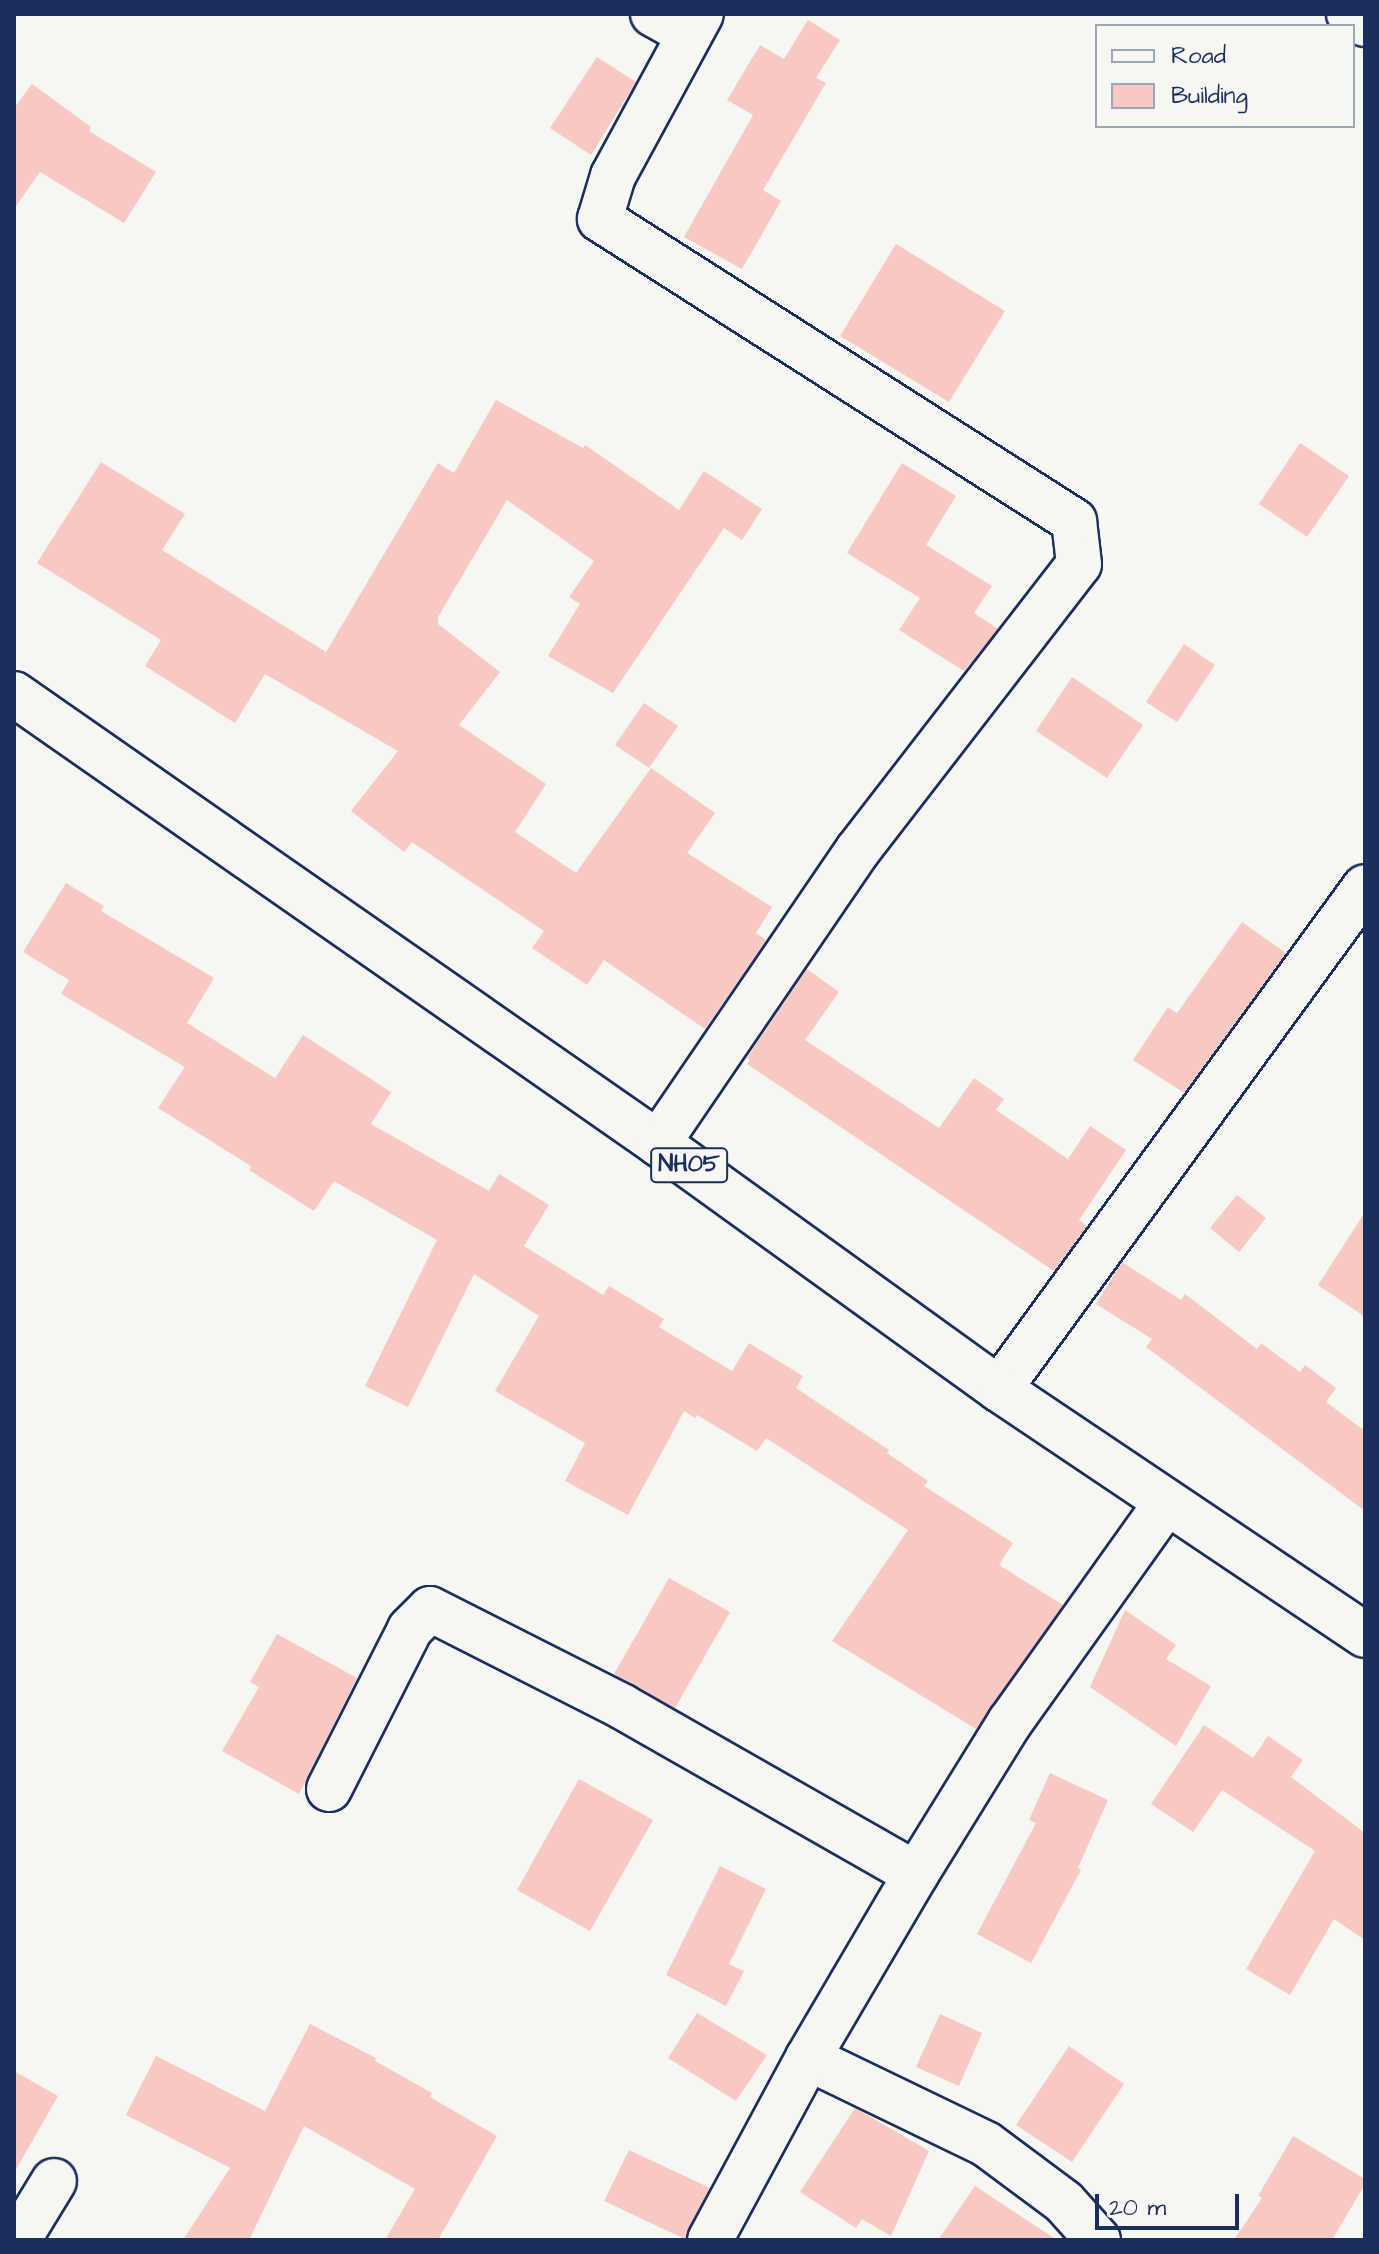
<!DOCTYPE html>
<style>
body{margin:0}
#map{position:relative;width:1379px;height:2254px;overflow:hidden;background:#f6f6f2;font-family:"Architects Daughter",sans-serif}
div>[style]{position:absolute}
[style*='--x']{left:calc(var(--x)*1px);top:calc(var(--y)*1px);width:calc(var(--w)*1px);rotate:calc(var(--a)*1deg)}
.building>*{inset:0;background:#f8c8c2}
.roads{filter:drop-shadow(2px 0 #1b2f5e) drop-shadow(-2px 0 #1b2f5e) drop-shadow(0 2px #1b2f5e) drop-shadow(0 -2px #1b2f5e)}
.minor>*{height:44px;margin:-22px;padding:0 22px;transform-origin:22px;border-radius:22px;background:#f6f6f2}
.major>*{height:44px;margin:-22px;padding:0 22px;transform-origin:22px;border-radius:22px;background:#f6f6f2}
span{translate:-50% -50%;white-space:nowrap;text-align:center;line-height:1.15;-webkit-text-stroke:8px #f6f6f2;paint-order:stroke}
.shield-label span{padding:2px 6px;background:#f6f6f2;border:2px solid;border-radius:6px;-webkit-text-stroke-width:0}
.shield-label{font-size:24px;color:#1b2f5e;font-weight:700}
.frame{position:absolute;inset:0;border:16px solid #1b2f5e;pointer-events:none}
.legend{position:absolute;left:1095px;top:24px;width:260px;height:104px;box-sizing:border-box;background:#f6f6f2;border:2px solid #9ea6b7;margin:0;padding:10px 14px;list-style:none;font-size:24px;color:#1b2f5e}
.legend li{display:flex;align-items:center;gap:16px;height:40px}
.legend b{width:40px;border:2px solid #9ea6b7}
.scale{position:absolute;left:1095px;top:2194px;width:144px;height:36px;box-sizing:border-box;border:4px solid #1b2f5e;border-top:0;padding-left:10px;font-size:24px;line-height:28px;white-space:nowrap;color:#1b2f5e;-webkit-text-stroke:6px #f6f6f2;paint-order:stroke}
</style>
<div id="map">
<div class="building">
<i style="clip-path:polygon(808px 20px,840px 40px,816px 78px,826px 83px,763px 190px,781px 201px,742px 269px,684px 237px,753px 115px,727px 100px,760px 45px,784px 59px)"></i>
<i style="clip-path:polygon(597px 57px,636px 82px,591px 155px,550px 128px)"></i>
<i style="clip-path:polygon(32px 84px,91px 127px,89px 131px,156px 172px,124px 223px,40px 172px,14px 209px,14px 108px)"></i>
<i style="clip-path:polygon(896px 244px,1005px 311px,949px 402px,840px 336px)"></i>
<i style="clip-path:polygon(496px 400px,583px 448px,585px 445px,679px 510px,704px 471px,762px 509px,742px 540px,724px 528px,613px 693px,548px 656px,580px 604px,569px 597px,594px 561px,507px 500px,438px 617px,438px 624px,500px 672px,459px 725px,546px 784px,515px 832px,576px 873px,651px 768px,715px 813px,687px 853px,772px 907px,756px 933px,766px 940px,705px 1029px,604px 960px,587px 985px,532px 948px,544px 931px,412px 842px,404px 852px,351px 811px,398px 751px,265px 674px,235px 723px,145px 666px,161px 640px,37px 563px,101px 462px,185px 514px,162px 550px,326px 652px,438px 463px,454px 473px)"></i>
<i style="clip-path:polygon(1300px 443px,1349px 476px,1307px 537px,1259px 504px)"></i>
<i style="clip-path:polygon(902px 463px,956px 496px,926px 545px,992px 586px,974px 613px,998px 629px,964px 671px,899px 630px,920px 598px,847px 553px)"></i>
<i style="clip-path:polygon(1184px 644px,1215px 665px,1177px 722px,1146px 702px)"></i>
<i style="clip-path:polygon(1072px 677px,1143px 725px,1107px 778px,1036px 731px)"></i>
<i style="clip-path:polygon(644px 703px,678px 726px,649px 768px,615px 745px)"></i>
<i style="clip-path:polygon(66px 883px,104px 906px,101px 911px,214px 978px,187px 1023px,275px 1078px,303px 1035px,391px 1092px,371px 1124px,489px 1191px,499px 1174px,549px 1205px,524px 1246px,603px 1295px,609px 1286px,664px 1319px,659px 1327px,732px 1371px,749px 1343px,803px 1376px,796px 1388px,889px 1450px,887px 1453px,928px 1481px,924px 1486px,1013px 1543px,999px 1565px,1063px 1605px,976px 1729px,832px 1641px,908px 1530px,766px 1438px,757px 1451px,697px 1415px,695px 1418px,684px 1411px,628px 1515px,565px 1481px,585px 1443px,495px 1391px,539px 1316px,474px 1274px,408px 1407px,365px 1386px,437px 1240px,334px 1181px,314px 1211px,249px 1170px,251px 1166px,158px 1108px,185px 1067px,61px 994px,69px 980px,23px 952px)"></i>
<i style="clip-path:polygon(1242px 922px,1286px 953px,1184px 1093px,1133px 1060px,1168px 1007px,1177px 1013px)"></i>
<i style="clip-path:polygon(807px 969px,839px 992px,805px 1040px,939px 1128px,974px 1078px,1004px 1099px,996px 1110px,1068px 1159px,1090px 1126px,1126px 1150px,1079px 1220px,1087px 1226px,1054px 1271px,747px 1064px,750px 1060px,747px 1058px)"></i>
<i style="clip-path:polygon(1237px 1195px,1266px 1218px,1239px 1252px,1210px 1228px)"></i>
<i style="clip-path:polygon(1365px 1212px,1365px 1317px,1318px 1285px)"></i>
<i style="clip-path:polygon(1122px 1262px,1181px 1300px,1185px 1294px,1257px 1349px,1261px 1343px,1300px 1372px,1305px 1365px,1336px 1388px,1326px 1402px,1365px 1431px,1365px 1511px,1146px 1347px,1152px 1339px,1096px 1304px)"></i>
<i style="clip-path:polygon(669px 1578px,730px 1612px,675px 1708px,614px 1674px)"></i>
<i style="clip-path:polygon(1125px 1610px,1176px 1645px,1166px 1659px,1211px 1686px,1176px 1746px,1090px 1687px)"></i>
<i style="clip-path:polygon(277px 1634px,357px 1678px,299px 1794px,222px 1751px,259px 1687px,250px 1682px)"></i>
<i style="clip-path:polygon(1204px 1725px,1253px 1758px,1268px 1736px,1303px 1760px,1291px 1777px,1365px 1833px,1365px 1940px,1334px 1919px,1290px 1995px,1246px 1969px,1315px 1851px,1222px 1790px,1193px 1832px,1151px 1804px)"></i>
<i style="clip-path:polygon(1050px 1773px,1108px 1800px,1078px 1868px,1081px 1870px,1031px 1963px,977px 1934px,1036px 1823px,1029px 1820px)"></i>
<i style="clip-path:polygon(579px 1779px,653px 1820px,590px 1931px,517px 1890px)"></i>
<i style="clip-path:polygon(720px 1866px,766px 1889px,729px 1964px,744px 1971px,726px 2006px,666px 1975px)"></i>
<i style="clip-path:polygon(697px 2013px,767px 2055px,736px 2101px,668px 2058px)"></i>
<i style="clip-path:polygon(940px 2014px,982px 2033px,959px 2086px,916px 2067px)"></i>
<i style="clip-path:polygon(310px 2024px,376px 2058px,375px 2061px,432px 2093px,430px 2097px,497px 2136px,438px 2240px,385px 2240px,415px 2189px,304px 2126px,249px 2240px,183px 2240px,230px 2168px,126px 2115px,156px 2056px,265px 2111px)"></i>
<i style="clip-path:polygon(1069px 2046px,1124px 2084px,1072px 2162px,1016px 2125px)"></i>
<i style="clip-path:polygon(14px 2071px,58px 2096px,14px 2173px)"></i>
<i style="clip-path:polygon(855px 2108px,929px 2151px,891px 2236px,862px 2219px,856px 2228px,800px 2192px)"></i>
<i style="clip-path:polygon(1293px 2136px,1365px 2179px,1365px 2184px,1332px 2240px,1234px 2240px,1262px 2198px,1258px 2196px)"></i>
<i style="clip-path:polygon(629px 2150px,710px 2188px,685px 2239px,604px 2201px)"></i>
<i style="clip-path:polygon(975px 2186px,1057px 2240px,938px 2240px)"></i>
</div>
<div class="roads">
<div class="minor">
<i style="--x:653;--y:14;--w:41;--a:29.1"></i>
<i style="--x:1349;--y:14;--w:19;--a:32"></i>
<i style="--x:658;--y:1143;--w:355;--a:-55.7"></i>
<i style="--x:858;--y:850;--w:361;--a:-52.3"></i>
<i style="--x:1079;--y:564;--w:43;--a:-96.6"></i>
<i style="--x:1074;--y:521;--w:562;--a:-147.5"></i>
<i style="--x:600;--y:219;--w:45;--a:-73.2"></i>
<i style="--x:613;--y:176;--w:184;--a:-61.5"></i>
<i style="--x:999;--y:1389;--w:621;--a:-53.9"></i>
<i style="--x:329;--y:1789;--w:179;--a:-63.1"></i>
<i style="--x:410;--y:1629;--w:28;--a:-45"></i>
<i style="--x:430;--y:1609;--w:216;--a:26.9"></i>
<i style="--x:623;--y:1707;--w:337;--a:29.7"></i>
<i style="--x:808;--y:2058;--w:198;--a:25.8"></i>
<i style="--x:986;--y:2144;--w:97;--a:36.6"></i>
<i style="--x:1064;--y:2202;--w:51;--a:48.2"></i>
<i style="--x:18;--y:2240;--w:69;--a:-58.6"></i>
<i style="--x:710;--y:2240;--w:207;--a:-61.7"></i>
<i style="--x:808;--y:2058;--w:213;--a:-59.6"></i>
<i style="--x:916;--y:1874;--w:179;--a:-58.3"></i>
<i style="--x:1010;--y:1722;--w:269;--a:-54.5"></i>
</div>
<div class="major">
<i style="--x:14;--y:694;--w:785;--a:34.88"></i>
<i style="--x:658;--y:1143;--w:420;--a:35.8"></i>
<i style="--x:999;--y:1389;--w:441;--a:33.9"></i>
</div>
</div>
<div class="shield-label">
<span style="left:689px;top:1165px">NH05</span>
</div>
<div class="frame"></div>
<ul class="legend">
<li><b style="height:10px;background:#f6f6f2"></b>Road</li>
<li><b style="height:22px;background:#f8c8c2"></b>Building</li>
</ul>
<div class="scale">20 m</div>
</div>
